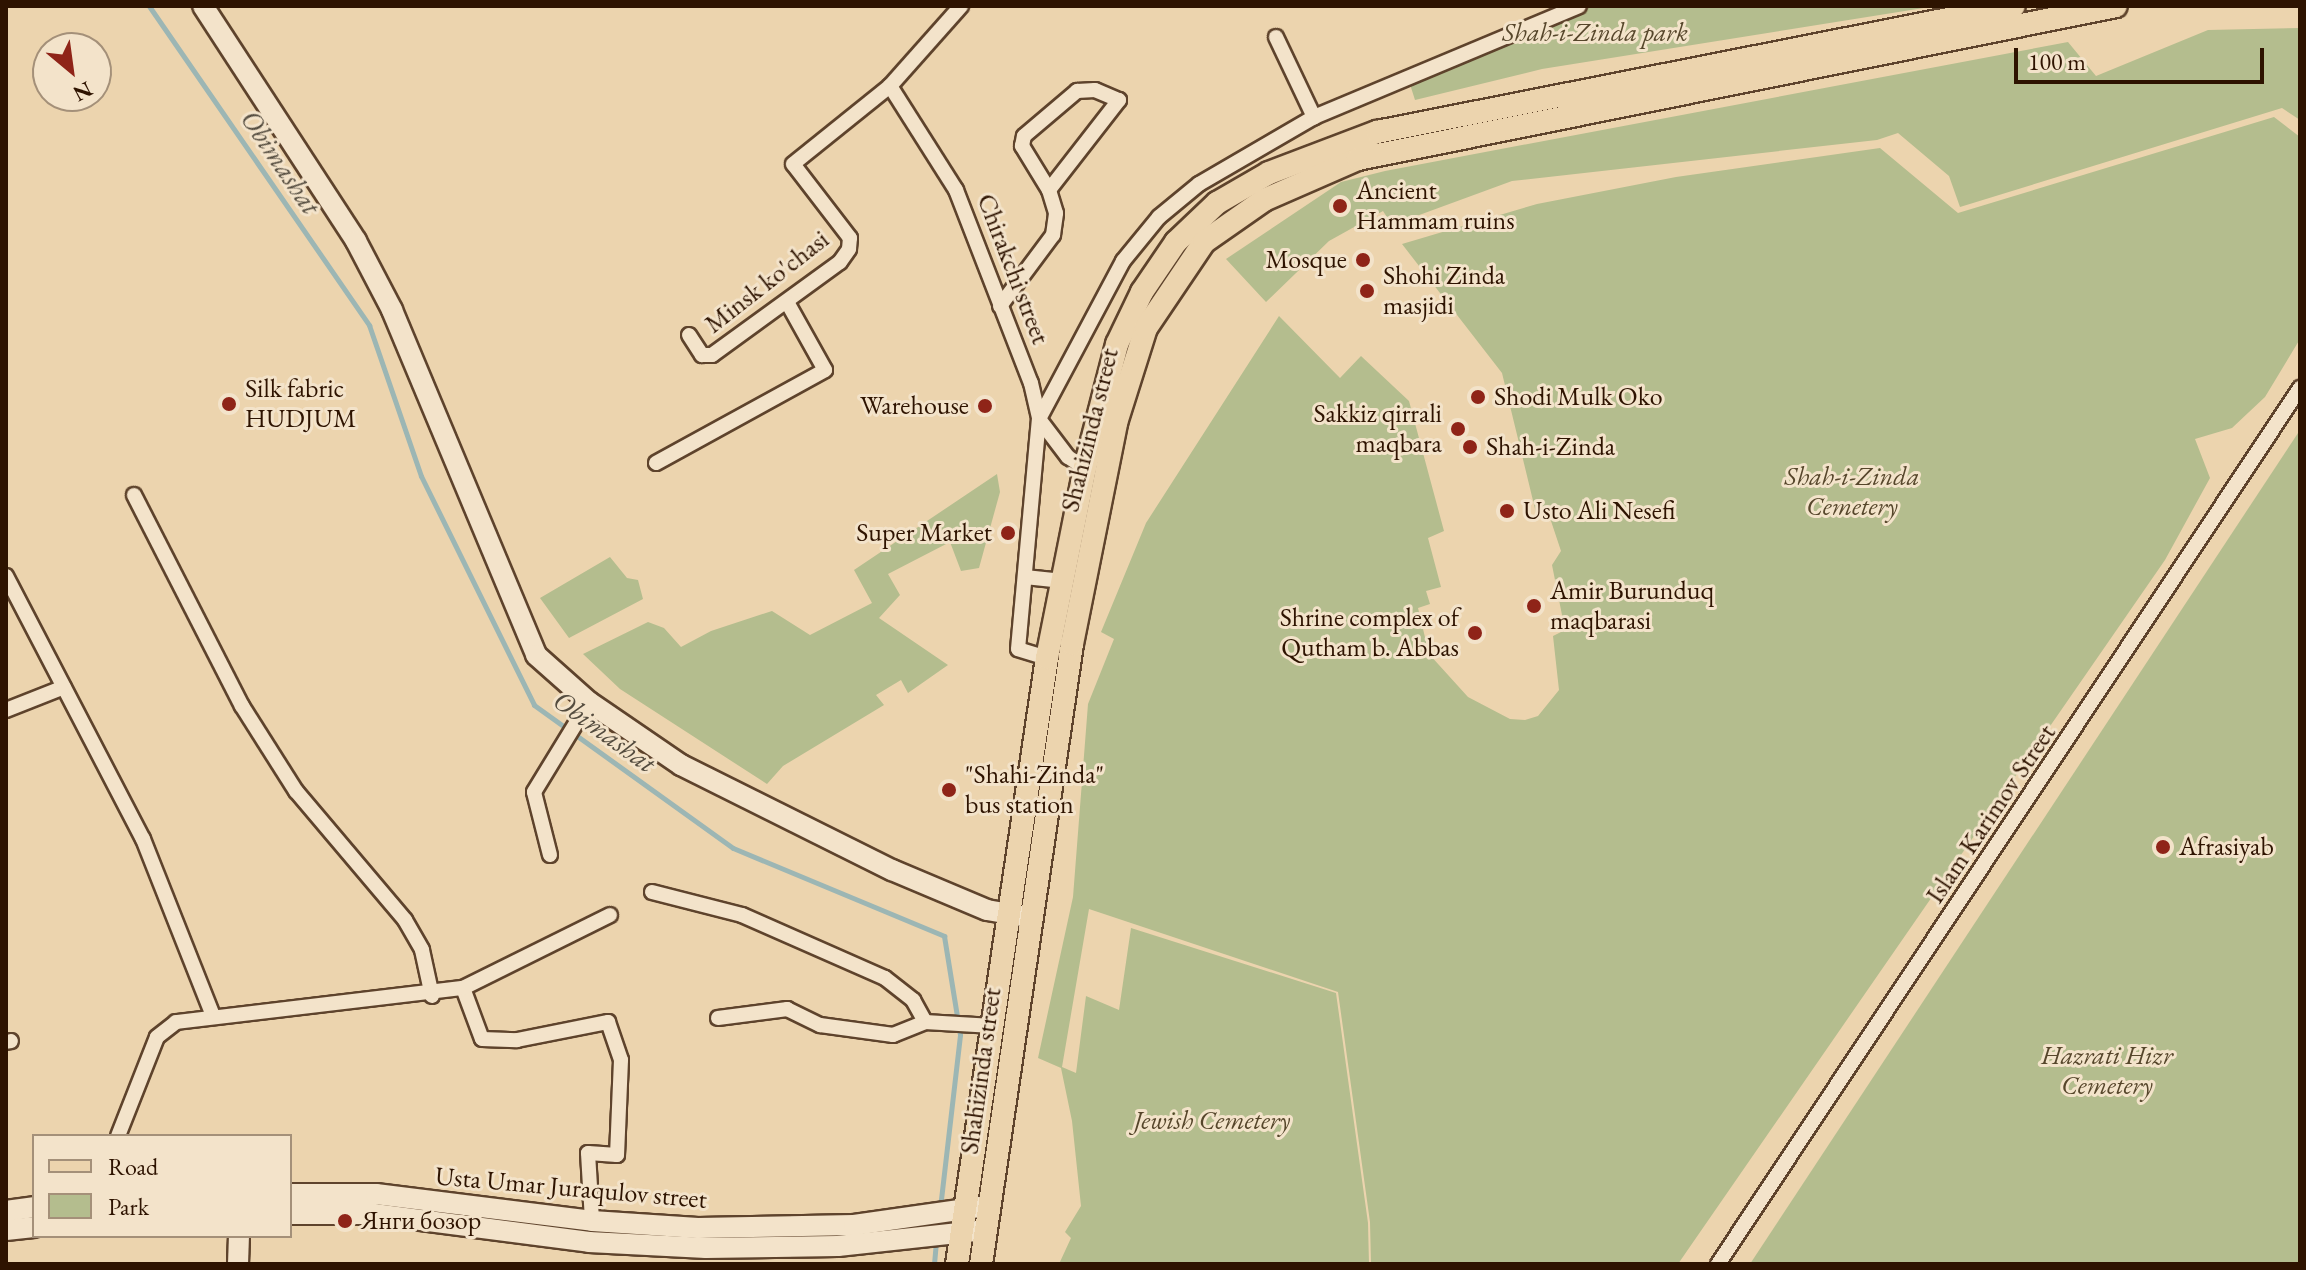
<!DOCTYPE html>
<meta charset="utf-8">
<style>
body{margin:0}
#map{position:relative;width:2306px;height:1270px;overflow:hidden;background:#ecd4ae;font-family:"EB Garamond",serif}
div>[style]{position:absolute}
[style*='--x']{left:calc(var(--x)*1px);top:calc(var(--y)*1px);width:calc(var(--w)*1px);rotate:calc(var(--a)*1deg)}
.green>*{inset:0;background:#b4bd8e}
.stream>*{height:5px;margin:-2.5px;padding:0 2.5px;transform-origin:2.5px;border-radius:2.5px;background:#9cb6b4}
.roads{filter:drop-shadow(2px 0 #5e432c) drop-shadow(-2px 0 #5e432c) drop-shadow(0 2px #5e432c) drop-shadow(0 -2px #5e432c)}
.street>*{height:14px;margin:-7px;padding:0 7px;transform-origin:7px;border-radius:7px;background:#f3e3ca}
.secondary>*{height:20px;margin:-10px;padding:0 10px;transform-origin:10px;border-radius:10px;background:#f3e3ca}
.primary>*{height:22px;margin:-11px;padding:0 11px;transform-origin:11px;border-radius:11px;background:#ecd4ae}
.dots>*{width:22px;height:22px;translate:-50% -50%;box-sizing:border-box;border:4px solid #f3e3ca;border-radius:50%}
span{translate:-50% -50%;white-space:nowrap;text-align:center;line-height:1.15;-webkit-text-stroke:6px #f3e3ca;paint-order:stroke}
.park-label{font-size:26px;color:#56462b;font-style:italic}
.poi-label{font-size:26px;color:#2e1300}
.left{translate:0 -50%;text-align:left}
.right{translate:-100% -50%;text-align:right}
.street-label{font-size:26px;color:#2e1300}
.water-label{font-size:28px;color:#544c3f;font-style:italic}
.frame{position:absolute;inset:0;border:8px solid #2e1300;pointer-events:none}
.legend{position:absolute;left:32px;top:1134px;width:260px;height:104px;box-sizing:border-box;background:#f3e3ca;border:2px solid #a49079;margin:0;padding:10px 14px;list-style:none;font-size:24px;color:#2e1300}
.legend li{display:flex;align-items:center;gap:16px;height:40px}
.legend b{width:40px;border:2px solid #a49079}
.north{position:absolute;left:32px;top:32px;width:80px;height:80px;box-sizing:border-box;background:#f3e3ca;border:2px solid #a49079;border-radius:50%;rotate:151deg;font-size:22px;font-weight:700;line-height:32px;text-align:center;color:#2e1300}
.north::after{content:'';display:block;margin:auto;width:28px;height:36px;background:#8f2418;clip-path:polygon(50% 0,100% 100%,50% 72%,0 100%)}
.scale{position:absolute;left:2014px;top:48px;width:250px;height:36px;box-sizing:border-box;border:4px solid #2e1300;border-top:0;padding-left:10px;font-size:24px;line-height:28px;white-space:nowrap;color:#2e1300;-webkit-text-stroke:6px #f3e3ca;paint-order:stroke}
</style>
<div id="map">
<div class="green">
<i style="clip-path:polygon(1588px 6px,1936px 6px,1542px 69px,1415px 100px,1408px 78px)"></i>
<i style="clip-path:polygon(2300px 28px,2300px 120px,2282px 108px,1960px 207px,1949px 176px,1898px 133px,1877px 140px,1512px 181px,1392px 225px,1383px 211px,1329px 241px,1266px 302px,1226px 259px,1341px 182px,1385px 171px,2068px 42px,2096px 76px,2208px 30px)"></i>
<i style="clip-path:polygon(2274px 117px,2300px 137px,2300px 339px,2265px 397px,2232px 428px,2195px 439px,2210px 478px,2165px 560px,1678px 1264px,1371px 1264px,1370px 1222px,1338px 992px,1089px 909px,1062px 1067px,1076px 1073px,1086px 996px,1119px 1010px,1131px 928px,1336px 993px,1368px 1223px,1369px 1264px,1059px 1264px,1071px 1238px,1065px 1232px,1081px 1206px,1072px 1121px,1061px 1068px,1038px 1058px,1073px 897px,1088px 704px,1114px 639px,1101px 632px,1146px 523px,1279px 316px,1340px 378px,1361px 356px,1409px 401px,1444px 531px,1428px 538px,1441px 587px,1426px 591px,1430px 604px,1418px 608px,1429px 654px,1468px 697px,1510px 719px,1525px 720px,1538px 716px,1559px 690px,1553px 636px,1565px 630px,1552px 565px,1561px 551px,1551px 521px,1536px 513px,1502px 373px,1402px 244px,1537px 204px,1676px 177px,1880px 148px,1958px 213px)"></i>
<i style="clip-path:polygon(2300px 430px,2300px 1264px,1750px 1264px)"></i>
<i style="clip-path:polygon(997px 474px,1000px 492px,979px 568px,961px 571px,950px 542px,888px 574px,900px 595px,879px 618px,948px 665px,908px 693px,901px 680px,876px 695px,884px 705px,783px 766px,767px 784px,620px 689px,583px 654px,648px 622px,664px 628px,681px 647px,711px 631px,772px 611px,810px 635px,872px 603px,854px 570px)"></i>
<i style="clip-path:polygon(610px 557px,627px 578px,638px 580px,643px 599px,569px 638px,540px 598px)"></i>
</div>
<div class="stream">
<i style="--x:149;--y:6;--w:388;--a:55.4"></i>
<i style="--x:369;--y:325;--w:160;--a:71"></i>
<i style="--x:421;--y:476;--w:255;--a:63.7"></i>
<i style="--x:534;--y:705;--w:245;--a:35.7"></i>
<i style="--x:733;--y:848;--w:229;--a:22.6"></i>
<i style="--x:944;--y:936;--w:100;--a:80.8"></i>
<i style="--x:960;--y:1035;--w:174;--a:96.6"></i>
<i style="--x:934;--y:1264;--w:22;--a:-85"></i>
</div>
<div class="roads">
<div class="street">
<i style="--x:1276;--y:37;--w:89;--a:64.6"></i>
<i style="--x:890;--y:86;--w:123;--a:57.6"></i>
<i style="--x:956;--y:190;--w:207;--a:68.8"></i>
<i style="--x:1031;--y:383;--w:37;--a:77"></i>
<i style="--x:1039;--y:419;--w:48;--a:52.7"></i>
<i style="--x:1068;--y:457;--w:20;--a:33"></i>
<i style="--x:1000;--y:306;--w:89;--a:-53.3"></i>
<i style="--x:1053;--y:235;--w:22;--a:-82"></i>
<i style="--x:1056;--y:213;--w:24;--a:-107"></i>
<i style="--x:1049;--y:190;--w:52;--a:-121.5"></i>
<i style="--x:1022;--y:146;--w:10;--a:-79"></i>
<i style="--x:1024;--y:136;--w:70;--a:-40.3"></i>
<i style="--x:1077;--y:91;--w:18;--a:-3"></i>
<i style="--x:1095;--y:90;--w:26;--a:23"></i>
<i style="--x:1119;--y:100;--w:114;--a:127.9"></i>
<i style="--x:689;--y:335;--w:24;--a:57"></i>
<i style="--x:702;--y:355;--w:10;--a:0"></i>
<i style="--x:712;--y:355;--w:158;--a:-36"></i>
<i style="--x:840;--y:262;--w:16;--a:-55"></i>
<i style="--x:849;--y:249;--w:11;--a:-85"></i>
<i style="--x:850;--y:238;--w:93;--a:-127.6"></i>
<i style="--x:793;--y:164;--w:124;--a:-38.8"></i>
<i style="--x:890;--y:86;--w:107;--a:-48.4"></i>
<i style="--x:656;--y:463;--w:193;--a:-28.8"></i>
<i style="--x:825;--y:370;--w:78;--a:-119.2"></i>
<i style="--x:134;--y:495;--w:237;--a:62.9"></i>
<i style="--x:242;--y:706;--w:101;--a:57.6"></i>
<i style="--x:296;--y:791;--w:169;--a:49.8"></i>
<i style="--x:405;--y:920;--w:34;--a:60"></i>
<i style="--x:422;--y:950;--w:47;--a:77.7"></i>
<i style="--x:6;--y:576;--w:297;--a:62.5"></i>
<i style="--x:143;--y:839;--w:190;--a:68.4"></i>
<i style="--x:1025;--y:577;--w:38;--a:6"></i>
<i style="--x:1047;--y:658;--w:30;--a:-163"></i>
<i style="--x:1018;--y:649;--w:231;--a:-84.8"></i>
<i style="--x:1039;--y:419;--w:179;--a:-62"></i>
<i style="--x:1123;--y:261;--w:57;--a:-50.7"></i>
<i style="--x:1159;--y:217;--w:52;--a:-39.5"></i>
<i style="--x:1199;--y:184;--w:133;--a:-30.2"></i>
<i style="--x:1314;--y:117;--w:287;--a:-22.7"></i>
<i style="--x:6;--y:710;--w:62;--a:-21.6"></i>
<i style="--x:550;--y:855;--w:65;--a:-104.3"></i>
<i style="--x:534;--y:792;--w:105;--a:-58.6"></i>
<i style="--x:652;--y:892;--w:93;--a:14.3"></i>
<i style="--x:742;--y:915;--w:156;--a:23.8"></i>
<i style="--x:885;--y:978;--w:36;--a:38"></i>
<i style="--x:913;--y:1000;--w:25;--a:61"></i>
<i style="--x:925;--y:1022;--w:68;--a:3.4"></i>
<i style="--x:463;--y:988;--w:54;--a:69.6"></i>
<i style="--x:482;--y:1039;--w:35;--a:2"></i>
<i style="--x:517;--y:1040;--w:93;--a:-11.2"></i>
<i style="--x:608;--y:1022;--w:40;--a:71.1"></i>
<i style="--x:621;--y:1060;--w:95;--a:92.4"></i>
<i style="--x:617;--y:1155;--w:29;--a:-176"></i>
<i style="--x:588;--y:1153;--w:68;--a:86.6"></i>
<i style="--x:718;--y:1018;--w:70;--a:-7.4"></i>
<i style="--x:787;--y:1009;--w:37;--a:26"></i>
<i style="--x:820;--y:1025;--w:74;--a:7.8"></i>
<i style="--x:893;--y:1035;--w:35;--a:-22"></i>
<i style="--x:6;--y:1042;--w:5;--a:-11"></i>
<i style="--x:118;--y:1136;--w:106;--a:-68.5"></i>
<i style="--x:157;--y:1037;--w:24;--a:-38"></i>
<i style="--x:176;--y:1022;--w:289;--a:-6.8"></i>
<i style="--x:463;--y:988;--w:164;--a:-26.4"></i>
<i style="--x:1718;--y:1264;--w:1052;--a:-56.4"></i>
</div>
<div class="secondary">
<i style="--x:203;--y:6;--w:280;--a:56.9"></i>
<i style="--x:356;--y:241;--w:78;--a:62.4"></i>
<i style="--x:392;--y:310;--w:374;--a:67.3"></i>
<i style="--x:536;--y:655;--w:71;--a:41.6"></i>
<i style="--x:589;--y:702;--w:112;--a:34.4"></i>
<i style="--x:681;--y:765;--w:236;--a:26.5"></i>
<i style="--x:892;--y:870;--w:103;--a:22.8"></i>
<i style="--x:987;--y:910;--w:39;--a:10"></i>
<i style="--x:290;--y:1194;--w:86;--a:0"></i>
<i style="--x:376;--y:1194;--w:218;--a:7.1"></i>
<i style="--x:592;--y:1221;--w:106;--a:3.8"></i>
<i style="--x:698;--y:1228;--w:156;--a:-1.1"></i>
<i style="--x:854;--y:1225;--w:126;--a:-8.2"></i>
<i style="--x:6;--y:1211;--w:28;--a:-8"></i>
<i style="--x:290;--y:1214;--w:84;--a:0"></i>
<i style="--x:374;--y:1214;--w:217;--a:7.4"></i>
<i style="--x:589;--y:1242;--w:117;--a:2.9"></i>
<i style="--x:706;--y:1248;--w:132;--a:-0.9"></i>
<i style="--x:838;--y:1246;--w:138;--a:-6.2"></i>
<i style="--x:6;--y:1230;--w:28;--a:-6"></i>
<i style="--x:238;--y:1264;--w:28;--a:-88"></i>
</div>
<div class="primary">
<i style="--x:957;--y:1264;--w:613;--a:-81.55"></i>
<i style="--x:1047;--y:658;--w:194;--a:-78.7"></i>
<i style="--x:1085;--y:468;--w:128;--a:-75.5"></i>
<i style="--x:1117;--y:344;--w:58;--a:-64.3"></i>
<i style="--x:1142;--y:292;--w:60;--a:-55.8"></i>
<i style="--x:1176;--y:242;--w:57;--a:-43.6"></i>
<i style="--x:1217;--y:203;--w:60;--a:-30"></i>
<i style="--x:1269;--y:173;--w:116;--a:-20.8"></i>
<i style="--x:1377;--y:132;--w:649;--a:-11.19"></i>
<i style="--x:981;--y:1264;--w:627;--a:-81.65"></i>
<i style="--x:1072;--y:644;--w:225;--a:-78.7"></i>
<i style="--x:1116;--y:423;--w:100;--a:-72.5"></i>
<i style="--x:1146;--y:328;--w:104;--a:-56"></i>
<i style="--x:1204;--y:242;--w:73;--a:-35"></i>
<i style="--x:1264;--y:200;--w:103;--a:-23.6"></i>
<i style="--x:1358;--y:159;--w:773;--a:-11.41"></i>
</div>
</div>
<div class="dots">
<i style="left:1340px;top:206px;background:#8f2418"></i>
<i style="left:1363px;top:260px;background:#8f2418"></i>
<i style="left:1367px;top:291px;background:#8f2418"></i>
<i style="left:1478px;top:397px;background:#8f2418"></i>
<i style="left:229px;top:404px;background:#8f2418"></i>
<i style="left:985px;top:406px;background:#8f2418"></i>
<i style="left:1458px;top:429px;background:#8f2418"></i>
<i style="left:1470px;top:447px;background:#8f2418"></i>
<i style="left:1507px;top:511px;background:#8f2418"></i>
<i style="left:1008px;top:533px;background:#8f2418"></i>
<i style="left:1534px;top:606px;background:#8f2418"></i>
<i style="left:1475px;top:633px;background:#8f2418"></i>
<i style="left:949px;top:790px;background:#8f2418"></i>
<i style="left:2163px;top:847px;background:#8f2418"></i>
<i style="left:345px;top:1221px;background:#8f2418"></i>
</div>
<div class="park-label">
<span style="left:1595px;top:33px">Shah-i-Zinda park</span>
<span style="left:1852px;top:492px">Shah-i-Zinda<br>Cemetery</span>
<span style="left:2107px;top:1071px">Hazrati Hizr<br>Cemetery</span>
<span style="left:1212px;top:1121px">Jewish Cemetery</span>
</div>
<div class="poi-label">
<span class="left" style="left:1356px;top:206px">Ancient<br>Hammam ruins</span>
<span class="right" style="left:1347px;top:260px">Mosque</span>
<span class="left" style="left:1383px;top:291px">Shohi Zinda<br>masjidi</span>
<span class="left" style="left:245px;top:404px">Silk fabric<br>HUDJUM</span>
<span class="left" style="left:1494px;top:397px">Shodi Mulk Oko</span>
<span class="right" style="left:969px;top:406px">Warehouse</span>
<span class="right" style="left:1442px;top:429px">Sakkiz qirrali<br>maqbara</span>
<span class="left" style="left:1486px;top:447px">Shah-i-Zinda</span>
<span class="left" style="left:1523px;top:511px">Usto Ali Nesefi</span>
<span class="right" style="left:992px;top:533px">Super Market</span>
<span class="left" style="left:1550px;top:606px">Amir Burunduq<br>maqbarasi</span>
<span class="right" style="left:1459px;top:633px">Shrine complex of<br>Qutham b. Abbas</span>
<span class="left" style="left:965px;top:790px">"Shahi-Zinda"<br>bus station</span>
<span class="left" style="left:2179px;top:847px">Afrasiyab</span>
<span class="left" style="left:361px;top:1221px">Янги бозор</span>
</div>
<div class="street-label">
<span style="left:1013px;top:269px;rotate:69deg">Chirakchi street</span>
<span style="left:767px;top:282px;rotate:-38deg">Minsk ko'chasi</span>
<span style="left:1090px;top:430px;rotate:-76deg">Shahizinda street</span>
<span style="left:1991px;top:814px;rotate:-56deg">Islam Karimov Street</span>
<span style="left:981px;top:1071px;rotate:-82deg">Shahizinda street</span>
<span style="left:571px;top:1188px;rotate:5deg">Usta Umar Juraqulov street</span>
</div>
<div class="water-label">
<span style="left:281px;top:162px;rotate:56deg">Obimashat</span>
<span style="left:605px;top:731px;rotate:36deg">Obimashat</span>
</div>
<div class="frame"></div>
<ul class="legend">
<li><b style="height:10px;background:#ecd4ae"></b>Road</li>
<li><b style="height:22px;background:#b4bd8e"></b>Park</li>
</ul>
<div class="north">N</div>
<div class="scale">100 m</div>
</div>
